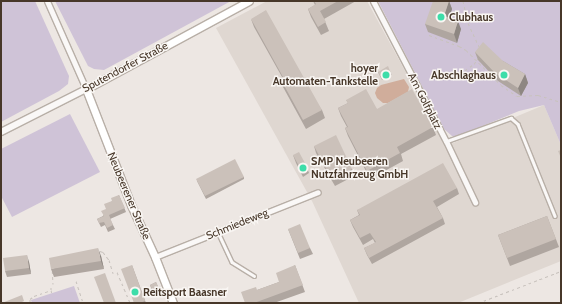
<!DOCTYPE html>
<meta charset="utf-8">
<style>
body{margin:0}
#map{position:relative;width:562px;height:304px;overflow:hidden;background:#ede7e3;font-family:Cabin,sans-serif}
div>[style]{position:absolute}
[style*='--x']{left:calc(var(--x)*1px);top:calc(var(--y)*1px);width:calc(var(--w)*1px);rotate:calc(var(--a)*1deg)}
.built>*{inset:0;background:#dfd7d1}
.green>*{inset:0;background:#cfc3d7}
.water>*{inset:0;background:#d0ad9b}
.path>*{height:1px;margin-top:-0.5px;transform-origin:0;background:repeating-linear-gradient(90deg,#c8c2bd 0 3px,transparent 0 6px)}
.roads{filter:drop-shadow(1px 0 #b8afa7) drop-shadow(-1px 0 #b8afa7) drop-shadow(0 1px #b8afa7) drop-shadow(0 -1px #b8afa7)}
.service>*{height:2.5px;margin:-1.25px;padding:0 1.25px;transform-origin:1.25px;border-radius:1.25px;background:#faf8f7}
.minor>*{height:5px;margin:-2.5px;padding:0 2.5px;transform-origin:2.5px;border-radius:2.5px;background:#faf8f7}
.tertiary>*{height:6px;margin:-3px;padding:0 3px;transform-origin:3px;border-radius:3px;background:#faf8f7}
.secondary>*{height:7px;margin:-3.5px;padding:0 3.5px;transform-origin:3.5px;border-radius:3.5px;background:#fff}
.wall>*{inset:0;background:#afa6a0}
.shaded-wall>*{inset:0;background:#8e8782}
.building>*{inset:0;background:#cbc1ba}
.dots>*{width:11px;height:11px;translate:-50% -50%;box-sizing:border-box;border:2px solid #f9f6f3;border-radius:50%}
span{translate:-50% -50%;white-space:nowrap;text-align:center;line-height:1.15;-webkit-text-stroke:3px #f9f6f3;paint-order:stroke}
.poi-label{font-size:11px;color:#473729;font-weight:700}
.left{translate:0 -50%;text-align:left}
.right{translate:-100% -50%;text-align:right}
.street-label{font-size:11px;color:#473729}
.frame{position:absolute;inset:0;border:2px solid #473729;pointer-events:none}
</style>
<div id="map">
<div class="built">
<i style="clip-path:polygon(267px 1px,367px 1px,446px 146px,544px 105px,561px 145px,561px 261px,458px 303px,359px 303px,312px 201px,216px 28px)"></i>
</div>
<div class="green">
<i style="clip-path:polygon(1px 1px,35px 1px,69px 76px,68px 84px,59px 91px,1px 122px)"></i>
<i style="clip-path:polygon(55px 1px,231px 1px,104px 70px,94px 69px,88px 66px)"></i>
<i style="clip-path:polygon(378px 1px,561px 1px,561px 145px,544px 105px,519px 111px,458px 136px,452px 136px,444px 129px)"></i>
<i style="clip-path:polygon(70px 114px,100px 172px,12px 217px,1px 196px,1px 149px)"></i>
<i style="clip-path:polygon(74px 286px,80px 303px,32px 303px,31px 300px)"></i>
</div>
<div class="water">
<i style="clip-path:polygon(404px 79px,409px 87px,408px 92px,388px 103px,383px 103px,377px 98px,375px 93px,377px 88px,381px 85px)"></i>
</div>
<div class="path">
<i style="--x:463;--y:1;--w:23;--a:77"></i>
<i style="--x:468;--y:23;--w:26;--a:65"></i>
<i style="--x:429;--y:35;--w:32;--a:20"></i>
<i style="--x:459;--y:46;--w:8;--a:30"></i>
<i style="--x:466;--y:50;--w:49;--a:45"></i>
<i style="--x:501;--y:85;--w:19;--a:35"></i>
<i style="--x:517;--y:96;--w:21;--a:-3"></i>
<i style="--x:538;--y:95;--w:24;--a:17"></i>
<i style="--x:460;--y:74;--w:17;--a:-36"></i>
<i style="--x:474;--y:64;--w:7;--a:-56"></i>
<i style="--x:100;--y:251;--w:3;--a:18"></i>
<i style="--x:103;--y:252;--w:10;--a:53"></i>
<i style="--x:109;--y:260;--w:14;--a:73"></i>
<i style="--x:52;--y:265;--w:19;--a:87"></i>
<i style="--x:117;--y:272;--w:34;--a:67"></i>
<i style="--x:76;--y:281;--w:23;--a:72"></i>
<i style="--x:51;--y:290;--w:4;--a:76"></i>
<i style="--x:30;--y:303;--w:4;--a:-90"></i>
<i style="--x:30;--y:299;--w:5;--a:-37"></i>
<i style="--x:34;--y:296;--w:18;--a:-19"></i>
<i style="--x:51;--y:290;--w:5;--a:-90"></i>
<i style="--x:478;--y:303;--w:89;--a:-21.1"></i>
</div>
<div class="roads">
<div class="service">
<i style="--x:447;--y:141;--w:68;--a:-19.8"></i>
<i style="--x:511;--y:118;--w:9;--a:41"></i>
<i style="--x:518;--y:124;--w:99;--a:68.1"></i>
<i style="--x:218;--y:232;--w:33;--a:65"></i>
<i style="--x:232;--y:262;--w:26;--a:32"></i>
</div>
<div class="minor">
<i style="--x:47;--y:1;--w:96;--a:66.1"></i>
<i style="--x:373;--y:1;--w:158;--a:62.5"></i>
<i style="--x:446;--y:141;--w:68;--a:64.6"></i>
<i style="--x:155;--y:257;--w:175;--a:-21.7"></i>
</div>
<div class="tertiary">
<i style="--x:1;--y:132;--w:95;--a:-26.8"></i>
</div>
<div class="secondary">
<i style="--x:173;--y:303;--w:49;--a:-111.4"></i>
<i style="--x:155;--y:257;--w:57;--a:-114.8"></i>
<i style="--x:131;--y:205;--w:124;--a:-111.2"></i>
<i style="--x:86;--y:89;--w:185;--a:-28.4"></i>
</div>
</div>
<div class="wall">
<i style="clip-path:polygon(313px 1px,356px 1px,324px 19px,329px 31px,321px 35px,311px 17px,308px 9px,315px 5px)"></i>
<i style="clip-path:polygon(449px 1px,452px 9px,449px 18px,461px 29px,457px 43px,428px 32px,425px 24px)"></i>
<i style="clip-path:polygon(251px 19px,322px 110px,325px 118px,306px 129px,283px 87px,280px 78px,282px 77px,254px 27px)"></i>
<i style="clip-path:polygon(475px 52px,503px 61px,525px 74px,528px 83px,521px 96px,498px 81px,478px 60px)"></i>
<i style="clip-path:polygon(390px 71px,392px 75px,382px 80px,378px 72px)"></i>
<i style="clip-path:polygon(346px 100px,377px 109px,433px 127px,436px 135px,401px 154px,403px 161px,370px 179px,348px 136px,345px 128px,347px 127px,341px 116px,338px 108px,348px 103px)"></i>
<i style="clip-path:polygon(314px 146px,352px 169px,354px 176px,335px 186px,316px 153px)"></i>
<i style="clip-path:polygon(293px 155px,306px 165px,309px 173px,303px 177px,296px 163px)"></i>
<i style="clip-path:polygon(244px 177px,244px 179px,206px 199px,197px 181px)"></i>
<i style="clip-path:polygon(457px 188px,459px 194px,437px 207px,443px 218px,445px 224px,372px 264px,367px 255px,364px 248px,375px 243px,373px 239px,363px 245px,353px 227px,350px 220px,359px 215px,357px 210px)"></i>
<i style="clip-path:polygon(119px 195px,126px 212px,110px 219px,115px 229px,108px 232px,105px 225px,101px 227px,97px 219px,103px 216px,112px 201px)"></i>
<i style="clip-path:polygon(547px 216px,559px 247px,510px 266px,498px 235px)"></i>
<i style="clip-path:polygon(288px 229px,310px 248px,313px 254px,300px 259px)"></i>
<i style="clip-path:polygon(101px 256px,104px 269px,54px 277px,51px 269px)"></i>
<i style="clip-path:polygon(29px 262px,31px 274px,7px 277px,5px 271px)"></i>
<i style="clip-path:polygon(132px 265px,146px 303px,134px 303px)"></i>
<i style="clip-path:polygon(295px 265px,305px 292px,274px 303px,245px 303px,257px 290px,279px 282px)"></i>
<i style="clip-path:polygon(156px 282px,160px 291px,153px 293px,150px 285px)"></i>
</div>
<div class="shaded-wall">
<i style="clip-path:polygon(449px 1px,452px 9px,447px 24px,444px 16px)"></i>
<i style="clip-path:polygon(458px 21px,461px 29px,457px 43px,454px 34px)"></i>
<i style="clip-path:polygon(525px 74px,528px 83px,521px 96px,518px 88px)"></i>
<i style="clip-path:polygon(98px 248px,101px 256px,104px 269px,101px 261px)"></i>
<i style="clip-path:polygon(27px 255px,29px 262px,31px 274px,29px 268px)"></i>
</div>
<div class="building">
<i style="clip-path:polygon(314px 1px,338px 1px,320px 11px,326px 22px,318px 27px,308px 9px,316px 4px)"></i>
<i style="clip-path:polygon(433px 1px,449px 1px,444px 16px,458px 21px,454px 34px,425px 24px)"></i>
<i style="clip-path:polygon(266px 10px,322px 110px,303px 120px,280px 78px,283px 77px,251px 19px)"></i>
<i style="clip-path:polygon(483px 42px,503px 61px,525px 74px,518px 88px,495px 73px,475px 52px)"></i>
<i style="clip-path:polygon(388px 66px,390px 71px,380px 76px,378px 72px)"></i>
<i style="clip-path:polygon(366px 89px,377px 109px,412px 89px,433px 127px,397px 147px,400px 153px,367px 171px,345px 128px,348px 127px,338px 108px,348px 103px,346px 100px)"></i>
<i style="clip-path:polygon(336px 135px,352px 169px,332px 180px,314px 146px)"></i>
<i style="clip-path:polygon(561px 150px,561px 158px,558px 151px)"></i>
<i style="clip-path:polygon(299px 152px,306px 165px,300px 168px,293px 155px)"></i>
<i style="clip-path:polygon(235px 159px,244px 177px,205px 196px,196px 179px)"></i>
<i style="clip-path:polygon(443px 163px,457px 188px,433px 201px,443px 218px,369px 258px,364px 248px,376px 242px,370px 233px,360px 238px,350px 220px,360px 215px,357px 210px)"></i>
<i style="clip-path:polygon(119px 195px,125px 208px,109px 215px,113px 225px,107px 228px,104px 222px,99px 223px,97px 219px,104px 216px,101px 211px,106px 209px,104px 204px,112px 201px,111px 198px)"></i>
<i style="clip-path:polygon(547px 216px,556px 239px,507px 258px,498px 235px)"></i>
<i style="clip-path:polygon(300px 224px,310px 248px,298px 253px,288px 229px)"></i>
<i style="clip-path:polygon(98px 248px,101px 261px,51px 269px,49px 258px)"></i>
<i style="clip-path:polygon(27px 255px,29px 268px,5px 271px,3px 258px)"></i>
<i style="clip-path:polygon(132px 265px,145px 301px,140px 303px,134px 303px,121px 269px)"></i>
<i style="clip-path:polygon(295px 265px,303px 285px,254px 303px,245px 303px,241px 292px,256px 287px,257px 290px,279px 282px,276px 273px)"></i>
<i style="clip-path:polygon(105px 273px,116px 303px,104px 303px,94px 277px)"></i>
<i style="clip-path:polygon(156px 282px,159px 289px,153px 291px,150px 285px)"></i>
<i style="clip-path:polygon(22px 295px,24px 301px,22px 302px,22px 303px,2px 303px)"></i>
</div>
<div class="dots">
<i style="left:441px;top:17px;background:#3ddda9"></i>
<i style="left:386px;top:75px;background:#3ddda9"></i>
<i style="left:504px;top:75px;background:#3ddda9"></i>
<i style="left:303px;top:168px;background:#3ddda9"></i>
<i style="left:135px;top:292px;background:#3ddda9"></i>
</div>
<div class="poi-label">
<span class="left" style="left:449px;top:17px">Clubhaus</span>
<span class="right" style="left:378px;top:75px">hoyer<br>Automaten-Tankstelle</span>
<span class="right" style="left:496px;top:75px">Abschlaghaus</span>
<span class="left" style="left:311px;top:168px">SMP Neubeeren<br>Nutzfahrzeug GmbH</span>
<span class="left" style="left:143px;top:292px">Reitsport Baasner</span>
</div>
<div class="street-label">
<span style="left:125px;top:67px;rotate:-28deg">Sputendorfer Straße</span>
<span style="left:425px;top:101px;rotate:63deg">Am Golfplatz</span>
<span style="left:129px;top:196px;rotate:67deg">Neubeerener Straße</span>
<span style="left:237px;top:224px;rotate:-22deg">Schmiedeweg</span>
</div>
<div class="frame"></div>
</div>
